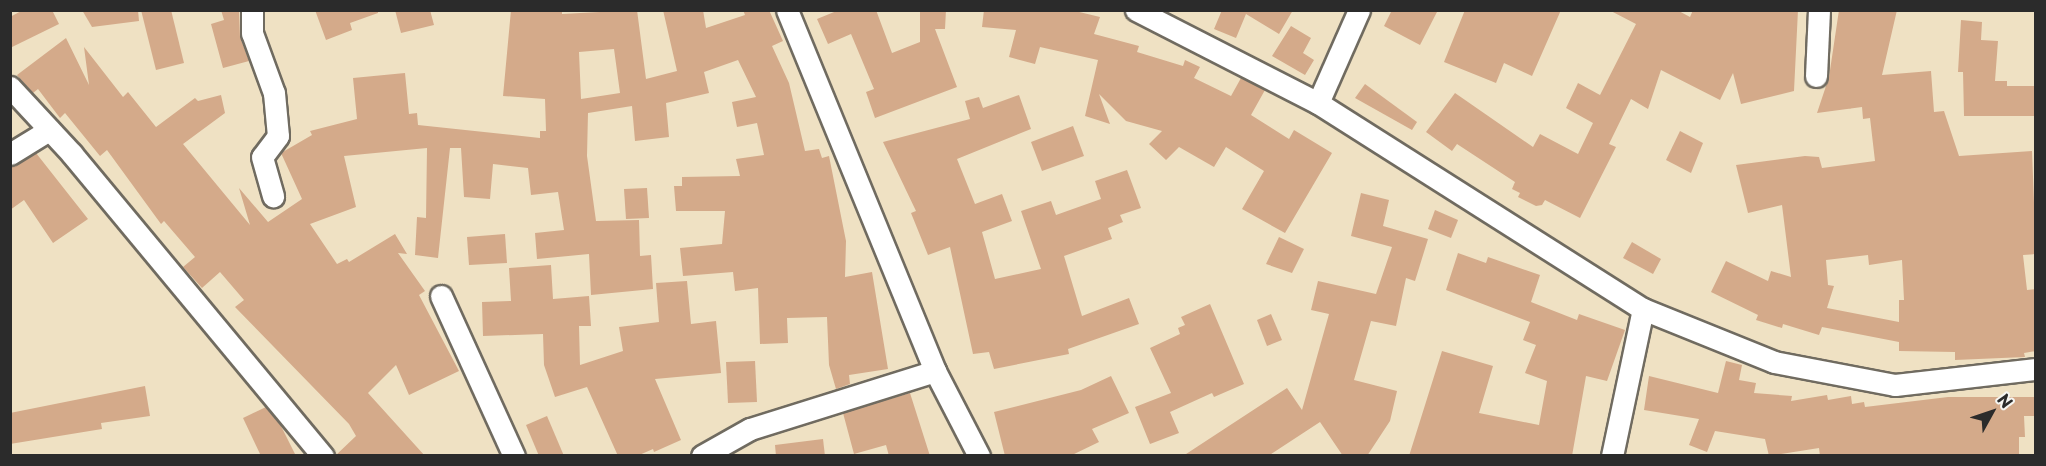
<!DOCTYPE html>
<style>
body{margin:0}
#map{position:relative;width:2046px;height:466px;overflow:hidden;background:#efe1c3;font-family:"Playpen Sans",sans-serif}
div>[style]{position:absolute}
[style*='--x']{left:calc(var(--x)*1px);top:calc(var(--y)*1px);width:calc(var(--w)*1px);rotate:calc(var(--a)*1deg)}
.building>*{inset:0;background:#d4aa8a}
.roads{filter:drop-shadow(2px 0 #706b60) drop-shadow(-2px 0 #706b60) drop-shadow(0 2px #706b60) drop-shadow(0 -2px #706b60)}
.minor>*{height:21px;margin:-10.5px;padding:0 10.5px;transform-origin:10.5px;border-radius:10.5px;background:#fff}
span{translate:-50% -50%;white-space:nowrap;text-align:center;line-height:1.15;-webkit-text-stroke:5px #f6f6f2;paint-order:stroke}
.frame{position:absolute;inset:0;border:12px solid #2b2b2b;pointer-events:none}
.north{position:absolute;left:1962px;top:382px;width:60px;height:60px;-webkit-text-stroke:4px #f6f6f2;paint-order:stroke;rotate:50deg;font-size:16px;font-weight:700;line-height:24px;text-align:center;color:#2b2b2b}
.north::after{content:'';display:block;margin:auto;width:21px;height:27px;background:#2b2b2b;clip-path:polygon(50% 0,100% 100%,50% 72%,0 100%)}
</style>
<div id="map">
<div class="building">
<i style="clip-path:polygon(23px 10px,52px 10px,59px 24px,10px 48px,10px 17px)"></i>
<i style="clip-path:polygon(82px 10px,138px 10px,139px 21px,92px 27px)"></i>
<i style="clip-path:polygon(141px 10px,171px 10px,184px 63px,156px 70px)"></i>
<i style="clip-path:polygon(221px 10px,239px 10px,240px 37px,249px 61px,223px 68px,211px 24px,224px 20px)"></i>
<i style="clip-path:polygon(315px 10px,378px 10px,378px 13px,350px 23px,352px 30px,326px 40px)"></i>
<i style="clip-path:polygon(395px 10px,430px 10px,434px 25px,401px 33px)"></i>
<i style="clip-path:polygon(evenodd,511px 10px,562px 10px,562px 14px,637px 10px,646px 79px,677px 71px,663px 10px,703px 10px,706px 28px,745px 15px,743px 10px,769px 10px,783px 41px,772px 46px,789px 83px,805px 151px,819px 149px,822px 158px,829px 156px,846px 241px,845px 277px,872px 272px,888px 369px,849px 375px,850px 384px,836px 389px,829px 365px,827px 317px,787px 318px,788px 343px,760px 344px,758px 288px,735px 291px,733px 272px,683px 276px,680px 248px,722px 244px,725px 211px,676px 211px,674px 186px,682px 186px,682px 177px,740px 176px,736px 159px,764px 155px,757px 123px,737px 127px,732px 102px,756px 97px,738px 60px,704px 72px,709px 93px,666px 103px,669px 137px,635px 141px,632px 106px,588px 113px,587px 156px,596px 221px,639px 220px,640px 256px,651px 255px,653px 289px,591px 295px,589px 254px,537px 259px,535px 233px,564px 230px,558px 192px,531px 195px,528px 168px,493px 164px,490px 199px,464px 197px,461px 148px,450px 148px,438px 258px,415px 255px,417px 217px,426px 218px,427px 148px,344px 156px,356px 207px,310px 224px,337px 264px,347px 259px,349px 262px,395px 234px,407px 254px,398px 253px,425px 291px,419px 295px,459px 371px,409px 395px,396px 365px,368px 393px,425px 456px,335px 456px,356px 436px,349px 424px,235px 307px,244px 300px,220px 272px,202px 288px,183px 267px,195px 257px,164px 221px,161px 224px,107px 150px,100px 156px,65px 113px,60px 118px,38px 89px,33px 93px,17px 75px,66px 38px,89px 85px,84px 47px,123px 97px,128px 92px,156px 127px,195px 98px,198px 101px,221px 95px,225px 113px,183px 144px,250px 225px,239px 188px,268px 222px,302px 199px,281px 153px,312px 135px,310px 131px,357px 119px,353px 78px,405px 73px,409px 114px,417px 113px,418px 125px,540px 138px,540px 131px,546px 131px,545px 99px,503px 96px,511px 10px,614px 49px,620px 93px,581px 99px,579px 52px,614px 49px)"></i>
<i style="clip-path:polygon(839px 10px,876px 10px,892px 53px,920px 42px,920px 10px,946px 10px,945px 29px,935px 29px,957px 87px,875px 118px,866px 92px,874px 89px,851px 34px,828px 44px,817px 19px)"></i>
<i style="clip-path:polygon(984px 10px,1071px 10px,1100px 17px,1094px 34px,1139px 46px,1137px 52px,1183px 66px,1185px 60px,1200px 67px,1194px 78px,1231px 96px,1241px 78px,1265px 90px,1251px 115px,1289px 139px,1294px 130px,1332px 153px,1285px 233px,1242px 209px,1264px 171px,1226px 147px,1214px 167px,1179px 147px,1166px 160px,1149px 144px,1162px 131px,1126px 121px,1099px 94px,1110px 124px,1085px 116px,1098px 60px,1040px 47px,1035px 64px,1009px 57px,1016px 30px,982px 27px)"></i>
<i style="clip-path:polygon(1222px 10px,1293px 10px,1279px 34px,1246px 14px,1236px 38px,1214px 29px)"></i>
<i style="clip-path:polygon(1392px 10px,1438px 10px,1420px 45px,1384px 26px)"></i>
<i style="clip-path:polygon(1465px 10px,1561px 10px,1532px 76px,1504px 63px,1496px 83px,1444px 62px)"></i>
<i style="clip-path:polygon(1609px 10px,1677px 10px,1690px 17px,1693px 10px,1798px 10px,1794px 91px,1741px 104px,1733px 73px,1720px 100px,1661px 70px,1648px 109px,1631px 99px,1609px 144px,1616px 147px,1580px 218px,1545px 200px,1542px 205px,1536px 206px,1518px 197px,1520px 193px,1512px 189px,1515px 182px,1457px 144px,1452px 151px,1426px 132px,1455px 93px,1533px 147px,1540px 134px,1578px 154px,1593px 123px,1566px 108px,1578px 83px,1600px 95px,1636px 24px)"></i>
<i style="clip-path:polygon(evenodd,1839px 10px,1897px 10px,1882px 75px,1931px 71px,1934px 112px,1944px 111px,1959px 156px,2032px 151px,2036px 254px,2023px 255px,2027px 290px,2036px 289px,2036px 351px,2024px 353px,2025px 357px,1955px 360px,1955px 352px,1899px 351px,1899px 342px,1822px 327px,1819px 335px,1783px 324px,1782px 328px,1756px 320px,1758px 315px,1711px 292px,1726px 261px,1768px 281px,1771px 271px,1791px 277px,1782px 205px,1748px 213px,1736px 165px,1805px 156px,1819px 157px,1822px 168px,1875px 161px,1870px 118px,1863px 119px,1862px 107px,1817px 113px,1829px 77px,1839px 10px,1868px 255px,1869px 265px,1902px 260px,1904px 300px,1899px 300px,1899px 322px,1827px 308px,1834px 286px,1828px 285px,1826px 260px,1868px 255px)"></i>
<i style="clip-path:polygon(1961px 20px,1982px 22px,1981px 40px,1998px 41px,1995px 81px,2007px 81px,2007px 86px,2036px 86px,2036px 116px,1964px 116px,1963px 72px,1958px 72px)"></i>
<i style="clip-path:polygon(1291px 26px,1311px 38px,1303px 53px,1314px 60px,1305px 75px,1272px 56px)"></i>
<i style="clip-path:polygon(1365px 84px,1417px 122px,1412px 130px,1355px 98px)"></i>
<i style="clip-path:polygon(1019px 95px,1031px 129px,957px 159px,975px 204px,1002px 194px,1012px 221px,982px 232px,995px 279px,1041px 269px,1021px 211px,1051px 201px,1056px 215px,1101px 199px,1095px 181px,1127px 170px,1141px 208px,1120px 215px,1123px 222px,1108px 228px,1112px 239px,1064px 256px,1082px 316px,1129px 298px,1139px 324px,1068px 349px,1069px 354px,994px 369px,989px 352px,973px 354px,950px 247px,928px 255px,911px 213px,916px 211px,883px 142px,970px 119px,965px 101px,979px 97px,983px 108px)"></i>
<i style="clip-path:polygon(1073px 126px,1084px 156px,1042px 171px,1031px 142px)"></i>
<i style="clip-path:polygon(1680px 131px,1703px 143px,1691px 173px,1666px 160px)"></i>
<i style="clip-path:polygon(36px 153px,88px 219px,53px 243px,24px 200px,10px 210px,10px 168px)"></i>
<i style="clip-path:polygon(647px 188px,649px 218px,626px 219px,624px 189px)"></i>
<i style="clip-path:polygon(1361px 193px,1389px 200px,1383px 226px,1428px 239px,1415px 281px,1406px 278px,1396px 326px,1371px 321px,1354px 380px,1397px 391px,1390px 421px,1367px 456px,1343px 456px,1320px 422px,1268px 456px,1183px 456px,1287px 388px,1302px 410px,1329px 314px,1311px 310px,1318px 281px,1376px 294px,1392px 247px,1351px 236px)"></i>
<i style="clip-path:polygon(1435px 210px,1458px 220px,1451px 238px,1428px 229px)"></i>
<i style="clip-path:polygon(505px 234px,507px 263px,469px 265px,467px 237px)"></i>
<i style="clip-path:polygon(1279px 237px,1304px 249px,1292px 273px,1266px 264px)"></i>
<i style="clip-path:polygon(1632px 242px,1661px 259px,1653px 274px,1623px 258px)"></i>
<i style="clip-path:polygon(1458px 253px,1486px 263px,1488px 257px,1540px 275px,1531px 302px,1577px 320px,1579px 314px,1625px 330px,1607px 381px,1586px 376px,1572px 456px,1409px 456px,1442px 351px,1493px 366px,1479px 413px,1539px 425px,1547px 381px,1525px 373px,1536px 345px,1523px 340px,1530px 322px,1446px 290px)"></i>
<i style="clip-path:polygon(551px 265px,553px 299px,589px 296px,591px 326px,579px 326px,580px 365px,623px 351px,619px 327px,659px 322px,656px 283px,687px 281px,691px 324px,716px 321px,721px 373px,655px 379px,681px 440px,654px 452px,653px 449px,637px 456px,618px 456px,587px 387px,555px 397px,544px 365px,543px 334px,483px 336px,482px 302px,511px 301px,509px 268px)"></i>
<i style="clip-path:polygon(1210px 304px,1244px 384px,1214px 397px,1212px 393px,1170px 412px,1179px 433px,1150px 444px,1135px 407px,1171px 393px,1150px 348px,1180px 334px,1178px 328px,1185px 325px,1181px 317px)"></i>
<i style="clip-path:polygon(1271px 314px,1282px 340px,1267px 346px,1257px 320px)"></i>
<i style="clip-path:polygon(755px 361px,757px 402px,728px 403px,726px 362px)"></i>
<i style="clip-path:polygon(1726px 361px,1742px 365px,1739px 380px,1756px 383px,1754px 393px,1792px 396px,1791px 401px,1827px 395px,1828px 400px,1851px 396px,1852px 404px,1864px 402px,1865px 407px,1948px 397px,2036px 397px,2036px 416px,2024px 416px,2025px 437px,2019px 437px,2019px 456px,1820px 456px,1819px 448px,1769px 456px,1765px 439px,1715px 431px,1707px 452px,1689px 445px,1699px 419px,1644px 410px,1649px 376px,1718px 393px)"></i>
<i style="clip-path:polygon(1111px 376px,1129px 413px,1092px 429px,1099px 442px,1070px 456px,1005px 456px,994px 412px,1081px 390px)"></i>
<i style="clip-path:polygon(145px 386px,150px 416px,101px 423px,102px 429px,10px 444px,10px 413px)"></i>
<i style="clip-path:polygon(910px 393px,930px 456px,889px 456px,886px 445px,854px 454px,843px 413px)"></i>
<i style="clip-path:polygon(266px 407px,281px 426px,296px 456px,261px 456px,243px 418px)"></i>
<i style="clip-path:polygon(547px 416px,564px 456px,539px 456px,526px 425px)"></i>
<i style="clip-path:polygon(823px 439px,825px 456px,776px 456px,775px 445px)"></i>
</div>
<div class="roads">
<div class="minor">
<i style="--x:252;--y:10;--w:23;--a:90"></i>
<i style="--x:252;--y:33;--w:64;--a:69.9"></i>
<i style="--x:274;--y:93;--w:43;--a:84.7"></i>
<i style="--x:278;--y:136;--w:26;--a:127"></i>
<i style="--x:262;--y:157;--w:41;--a:74.2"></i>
<i style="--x:787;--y:10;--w:390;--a:67.7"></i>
<i style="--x:935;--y:371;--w:96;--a:62.6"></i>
<i style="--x:1136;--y:10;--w:204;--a:27.1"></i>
<i style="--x:1318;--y:103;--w:385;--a:32.4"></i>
<i style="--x:1643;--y:309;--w:141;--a:22"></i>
<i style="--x:1774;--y:362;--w:123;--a:10.8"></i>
<i style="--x:1895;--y:385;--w:142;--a:-6.5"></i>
<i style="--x:1816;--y:76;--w:66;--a:-87.4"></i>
<i style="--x:10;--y:87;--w:91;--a:47.2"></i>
<i style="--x:72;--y:154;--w:393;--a:50.3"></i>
<i style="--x:1318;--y:103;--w:102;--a:-66.2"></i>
<i style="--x:10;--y:154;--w:46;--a:-31.6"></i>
<i style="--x:441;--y:296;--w:176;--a:65.5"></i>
<i style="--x:702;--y:456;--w:55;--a:-29.4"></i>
<i style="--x:750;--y:429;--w:194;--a:-17.4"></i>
<i style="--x:1612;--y:456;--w:150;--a:-78.1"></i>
</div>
</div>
<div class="frame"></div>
<div class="north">N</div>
</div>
